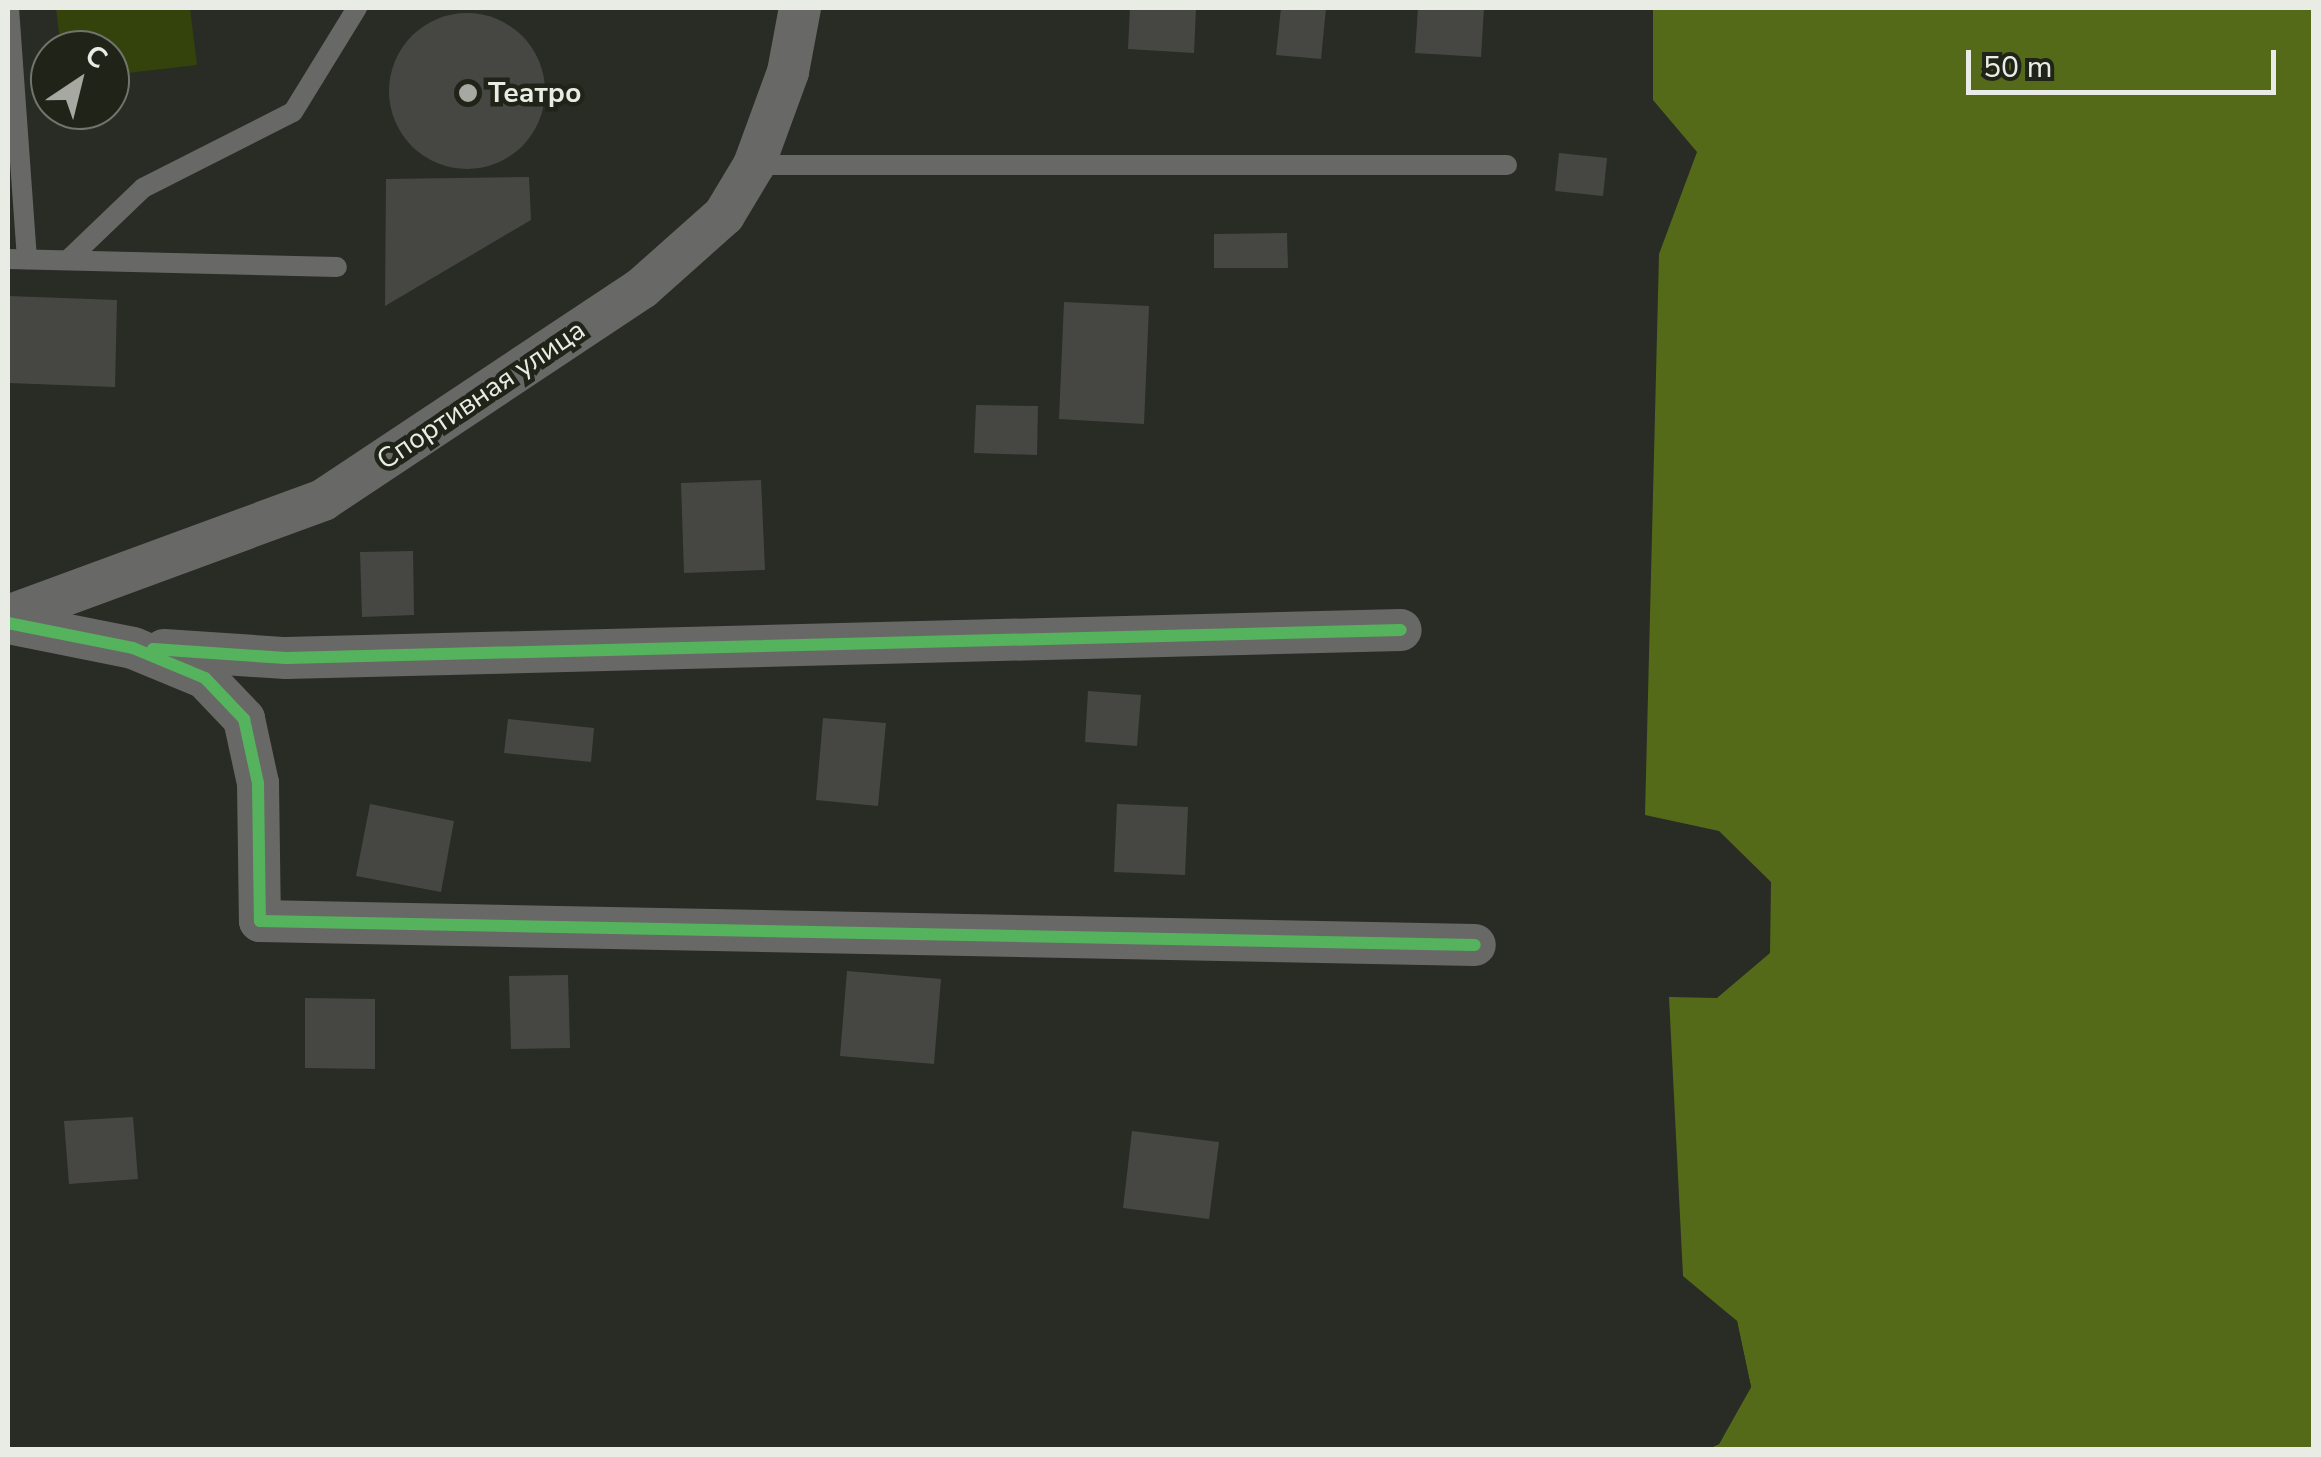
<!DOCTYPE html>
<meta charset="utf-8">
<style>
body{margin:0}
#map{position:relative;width:2321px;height:1457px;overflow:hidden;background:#292b25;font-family:"Nunito Sans",sans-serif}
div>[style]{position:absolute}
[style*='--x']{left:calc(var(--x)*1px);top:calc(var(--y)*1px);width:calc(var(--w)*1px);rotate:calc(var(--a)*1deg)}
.green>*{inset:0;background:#34430c}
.water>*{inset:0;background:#546a19}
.pier>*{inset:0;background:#292b25}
.building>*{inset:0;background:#464743}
.round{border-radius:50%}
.service>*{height:20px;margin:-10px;padding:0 10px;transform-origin:10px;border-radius:10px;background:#686966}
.minor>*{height:42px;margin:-21px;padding:0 21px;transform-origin:21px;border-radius:21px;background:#686966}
.cycleway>*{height:12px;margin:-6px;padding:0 6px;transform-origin:6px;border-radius:6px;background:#56b35d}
.dots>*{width:28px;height:28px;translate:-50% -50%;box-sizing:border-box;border:5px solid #202418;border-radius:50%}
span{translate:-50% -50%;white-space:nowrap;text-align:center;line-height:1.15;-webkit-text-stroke:9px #202418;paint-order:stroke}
.poi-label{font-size:28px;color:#e9ece4;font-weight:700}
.left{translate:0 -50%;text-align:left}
.street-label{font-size:28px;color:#e9ece4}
.frame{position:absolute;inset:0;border:10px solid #e9ece4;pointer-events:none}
.north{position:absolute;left:30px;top:30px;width:100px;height:100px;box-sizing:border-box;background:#202418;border:2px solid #70746a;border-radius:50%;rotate:35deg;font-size:28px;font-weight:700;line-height:40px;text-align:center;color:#e9ece4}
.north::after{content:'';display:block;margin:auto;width:35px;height:45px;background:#a6a8a1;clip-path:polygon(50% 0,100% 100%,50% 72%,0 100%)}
.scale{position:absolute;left:1966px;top:50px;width:310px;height:45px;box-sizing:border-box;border:5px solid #e9ece4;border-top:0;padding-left:12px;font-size:30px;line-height:35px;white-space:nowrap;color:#e9ece4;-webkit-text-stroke:8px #202418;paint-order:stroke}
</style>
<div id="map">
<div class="green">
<i style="clip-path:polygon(56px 8px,190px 8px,197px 65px,110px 75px,110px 50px,61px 50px)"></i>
</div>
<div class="water">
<i style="clip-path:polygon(1653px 8px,2313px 8px,2313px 1449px,1708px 1449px,1719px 1444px,1751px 1387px,1737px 1321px,1683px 1276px,1669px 997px,1717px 998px,1770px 953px,1771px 882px,1719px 831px,1645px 815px,1659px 254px,1697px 152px,1653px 100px)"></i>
</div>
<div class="pier">
<i style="clip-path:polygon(1678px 1276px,1737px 1321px,1751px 1387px,1719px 1444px,1708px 1449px,1746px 1386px,1733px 1324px)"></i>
</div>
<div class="building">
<i style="clip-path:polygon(1130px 8px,1196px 8px,1194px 53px,1128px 49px)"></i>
<i style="clip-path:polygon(1281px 8px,1326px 8px,1321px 59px,1276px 55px)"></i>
<i style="clip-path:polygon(1418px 8px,1484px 8px,1481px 57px,1415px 53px)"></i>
<i class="round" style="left:389px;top:13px;width:156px;height:156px"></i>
<i style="clip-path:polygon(1559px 153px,1607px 158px,1603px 196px,1555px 191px)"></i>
<i style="clip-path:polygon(529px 177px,531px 220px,385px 306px,386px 179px)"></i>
<i style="clip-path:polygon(1287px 233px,1288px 268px,1214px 268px,1214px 234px)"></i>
<i style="clip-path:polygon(8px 296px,117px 300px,115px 387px,8px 383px)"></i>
<i style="clip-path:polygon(1064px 302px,1149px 306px,1144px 424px,1059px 419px)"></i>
<i style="clip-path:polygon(976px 405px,1038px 406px,1037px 455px,974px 453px)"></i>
<i style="clip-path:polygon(761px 480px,765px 570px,684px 573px,681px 483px)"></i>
<i style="clip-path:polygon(413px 551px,414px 615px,362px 617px,360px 552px)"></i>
<i style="clip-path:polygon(1088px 691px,1141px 695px,1137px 746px,1085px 742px)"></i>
<i style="clip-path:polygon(823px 718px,886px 723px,878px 806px,816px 800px)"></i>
<i style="clip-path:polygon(508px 719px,594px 728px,591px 762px,504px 753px)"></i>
<i style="clip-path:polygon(370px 804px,454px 821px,441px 892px,356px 876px)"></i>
<i style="clip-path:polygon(1117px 804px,1188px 807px,1185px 875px,1114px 872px)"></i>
<i style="clip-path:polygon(847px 971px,941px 979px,934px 1064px,840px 1056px)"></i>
<i style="clip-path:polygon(568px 975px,570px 1048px,511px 1049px,509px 976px)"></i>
<i style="clip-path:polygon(305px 998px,375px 999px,375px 1069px,305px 1068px)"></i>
<i style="clip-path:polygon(133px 1117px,138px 1179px,69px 1184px,64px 1121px)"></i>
<i style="clip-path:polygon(1132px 1131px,1219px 1142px,1209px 1219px,1123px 1208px)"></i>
</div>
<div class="service">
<i style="--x:9;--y:8;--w:252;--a:85.9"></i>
<i style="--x:754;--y:165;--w:753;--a:0"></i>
<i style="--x:8;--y:259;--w:329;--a:1.4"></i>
<i style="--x:69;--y:259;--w:103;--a:-43.8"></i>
<i style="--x:143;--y:188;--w:168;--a:-26.9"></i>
<i style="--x:293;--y:112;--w:122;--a:-58.4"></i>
</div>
<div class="minor">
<i style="--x:8;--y:616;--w:336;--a:-20.2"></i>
<i style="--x:323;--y:500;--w:383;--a:-33.6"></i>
<i style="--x:642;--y:288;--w:110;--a:-41.7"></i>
<i style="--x:724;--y:215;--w:58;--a:-59"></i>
<i style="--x:754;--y:165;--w:99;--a:-69.9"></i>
<i style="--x:788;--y:72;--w:65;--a:-79.4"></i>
<i style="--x:8;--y:623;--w:127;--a:11.3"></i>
<i style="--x:133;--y:648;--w:78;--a:22.6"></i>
<i style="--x:205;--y:678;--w:57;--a:46.4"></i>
<i style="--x:244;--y:719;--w:66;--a:77.7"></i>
<i style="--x:258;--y:783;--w:138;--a:89.2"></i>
<i style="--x:260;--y:921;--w:1215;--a:1.13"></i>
<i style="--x:164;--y:650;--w:122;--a:3.8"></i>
<i style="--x:286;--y:658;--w:1115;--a:-1.44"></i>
</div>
<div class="cycleway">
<i style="--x:8;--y:623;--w:127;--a:11.3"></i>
<i style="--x:133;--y:648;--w:78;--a:22.6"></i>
<i style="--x:205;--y:678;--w:57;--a:46.4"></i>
<i style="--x:244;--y:719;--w:66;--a:77.7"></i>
<i style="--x:258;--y:783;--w:138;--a:89.2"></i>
<i style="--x:260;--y:921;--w:1215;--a:1.13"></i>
<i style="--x:153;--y:649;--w:133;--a:3.9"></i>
<i style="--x:286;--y:658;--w:1115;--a:-1.44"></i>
</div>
<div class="dots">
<i style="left:468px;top:93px;background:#a6a8a1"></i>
</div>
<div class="poi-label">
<span class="left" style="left:488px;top:93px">Театро</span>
</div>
<div class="street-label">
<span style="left:481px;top:395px;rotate:-34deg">Спортивная улица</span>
</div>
<div class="frame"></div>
<div class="north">С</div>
<div class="scale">50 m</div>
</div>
